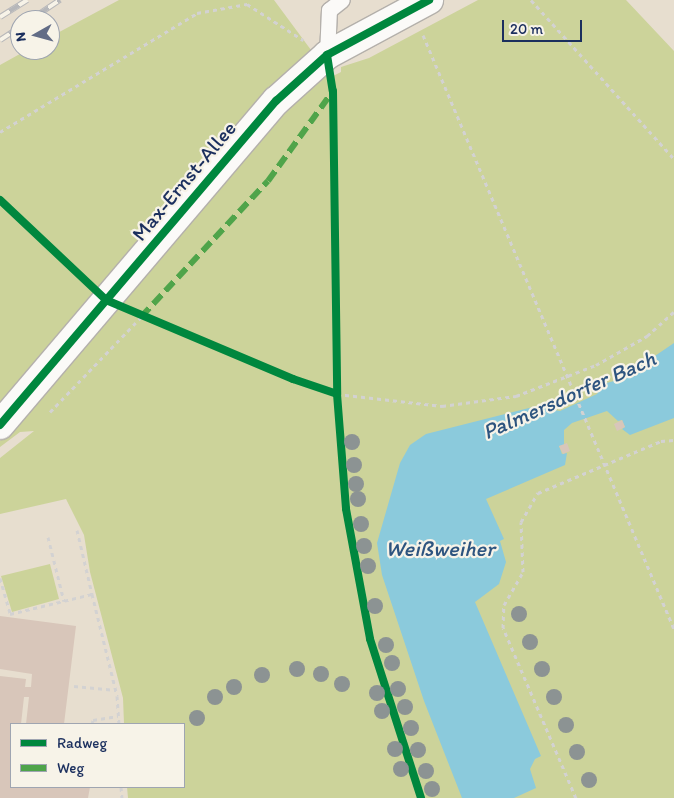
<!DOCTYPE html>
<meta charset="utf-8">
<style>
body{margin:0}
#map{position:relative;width:674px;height:798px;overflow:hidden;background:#e7decf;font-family:Itim,sans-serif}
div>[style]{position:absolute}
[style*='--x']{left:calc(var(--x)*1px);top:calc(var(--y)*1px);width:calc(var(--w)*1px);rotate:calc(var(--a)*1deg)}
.green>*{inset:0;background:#ccd39a}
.water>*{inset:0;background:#8bcadc}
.building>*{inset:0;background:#d8c6ba}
.path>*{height:3px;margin-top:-1.5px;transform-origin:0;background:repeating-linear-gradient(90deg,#d3d2d2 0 4px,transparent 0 8px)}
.roads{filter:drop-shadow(1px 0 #b4b0ab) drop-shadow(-1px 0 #b4b0ab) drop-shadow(0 1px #b4b0ab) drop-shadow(0 -1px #b4b0ab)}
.lane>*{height:15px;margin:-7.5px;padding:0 7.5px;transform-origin:7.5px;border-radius:7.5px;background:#fbfaf8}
.street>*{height:28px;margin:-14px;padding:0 14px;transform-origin:14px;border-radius:14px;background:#fbfaf8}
.rail>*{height:5.5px;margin-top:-2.75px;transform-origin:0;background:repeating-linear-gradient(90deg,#f7f3e8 0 11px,#b6b7ba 0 22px);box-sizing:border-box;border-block:1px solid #b6b7ba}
.quiet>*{height:6px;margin-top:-3px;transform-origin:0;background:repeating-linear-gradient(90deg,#4fa44a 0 12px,transparent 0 18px)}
.cycleway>*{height:8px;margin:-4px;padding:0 4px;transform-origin:4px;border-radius:4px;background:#00873e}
.trees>*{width:16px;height:16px;margin:-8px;border-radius:50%;background:#8c9393}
span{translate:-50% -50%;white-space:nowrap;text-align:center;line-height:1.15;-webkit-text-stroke:4.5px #f7f3e8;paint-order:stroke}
.street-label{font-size:21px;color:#1b2f5e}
.water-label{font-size:22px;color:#2d547f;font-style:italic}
.legend{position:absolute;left:10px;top:723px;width:175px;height:65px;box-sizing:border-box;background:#f7f3e8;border:1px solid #9fa5b1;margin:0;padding:6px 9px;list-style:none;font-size:15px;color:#1b2f5e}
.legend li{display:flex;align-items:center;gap:10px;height:25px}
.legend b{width:25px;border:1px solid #9fa5b1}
.north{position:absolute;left:10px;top:10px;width:50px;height:50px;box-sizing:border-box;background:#f7f3e8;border:1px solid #9fa5b1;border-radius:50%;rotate:263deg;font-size:14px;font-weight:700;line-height:20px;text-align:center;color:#1b2f5e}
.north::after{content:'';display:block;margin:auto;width:18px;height:22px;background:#626c86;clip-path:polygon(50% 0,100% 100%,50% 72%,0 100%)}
.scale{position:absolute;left:502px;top:20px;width:80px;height:22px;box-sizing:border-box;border:2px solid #1b2f5e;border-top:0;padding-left:6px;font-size:15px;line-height:18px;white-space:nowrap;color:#1b2f5e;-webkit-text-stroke:4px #f7f3e8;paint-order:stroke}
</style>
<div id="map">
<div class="green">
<i style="clip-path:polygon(119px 0,274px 0,331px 77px,341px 72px,341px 67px,369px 58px,478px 0,626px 0,674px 51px,674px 798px,128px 798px,127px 787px,184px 787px,184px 724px,124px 724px,123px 698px,90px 572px,84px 535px,66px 499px,0 514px,0 458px,34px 431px,20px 432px,0 447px,0 441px,6px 433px,0 433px,0 65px,27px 50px,50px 50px,50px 37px)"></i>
<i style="clip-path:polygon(50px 564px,59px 599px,12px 612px,1px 576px)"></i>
</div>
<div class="water">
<i style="clip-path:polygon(674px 343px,674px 418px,630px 435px,622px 429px,625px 427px,622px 420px,618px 421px,607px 411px,572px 423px,564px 430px,564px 445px,559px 446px,562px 454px,567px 453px,565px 465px,486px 499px,504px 539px,500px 541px,506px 562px,499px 584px,475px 602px,541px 756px,535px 759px,530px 769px,536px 788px,514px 798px,462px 798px,424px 701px,382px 575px,377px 543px,400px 463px,410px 445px,426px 434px,545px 404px,549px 409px,560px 411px,597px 394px,603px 384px,621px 379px)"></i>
</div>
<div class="building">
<i style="clip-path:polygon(622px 420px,625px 427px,617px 431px,614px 424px)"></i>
<i style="clip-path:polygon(567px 443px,570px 451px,563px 454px,559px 446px)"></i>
<i style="clip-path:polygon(0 616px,76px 626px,64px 724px,26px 724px,29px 697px,24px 697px,21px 724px,11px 724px,11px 787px,90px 787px,88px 798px,0 798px,0 676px,26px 679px,25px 687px,31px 687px,32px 674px,0 669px)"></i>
</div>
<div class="path">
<i style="--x:531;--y:0;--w:214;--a:48"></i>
<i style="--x:423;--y:35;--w:645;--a:67.09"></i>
<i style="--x:0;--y:132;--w:230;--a:-31.1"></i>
<i style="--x:197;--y:13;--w:51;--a:-10.2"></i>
<i style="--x:247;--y:4;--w:67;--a:32.7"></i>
<i style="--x:337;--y:394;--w:106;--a:6.5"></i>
<i style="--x:442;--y:406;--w:75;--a:-7.7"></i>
<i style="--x:516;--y:396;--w:86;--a:-21.2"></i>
<i style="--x:596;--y:365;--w:59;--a:-29.6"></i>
<i style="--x:647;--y:336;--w:36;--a:-42"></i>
<i style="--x:50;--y:412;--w:132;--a:-46.2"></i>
<i style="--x:77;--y:530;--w:66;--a:76.8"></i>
<i style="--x:48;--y:537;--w:66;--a:76"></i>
<i style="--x:0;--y:578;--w:37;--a:74"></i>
<i style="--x:10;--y:614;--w:84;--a:-13.7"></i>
<i style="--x:92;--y:594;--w:105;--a:76.2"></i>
<i style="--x:117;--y:696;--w:28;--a:86"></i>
<i style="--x:74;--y:686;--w:42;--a:5.4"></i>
<i style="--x:92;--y:724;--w:4;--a:-76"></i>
<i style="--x:93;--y:720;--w:25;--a:-9"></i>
<i style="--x:121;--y:787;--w:11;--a:85"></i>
<i style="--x:576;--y:798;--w:185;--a:-113.2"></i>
<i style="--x:503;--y:628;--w:23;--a:-88"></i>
<i style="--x:504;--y:605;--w:38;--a:-60"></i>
<i style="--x:523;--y:572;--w:50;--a:-92.3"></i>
<i style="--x:521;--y:522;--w:34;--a:-60"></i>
<i style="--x:538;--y:493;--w:134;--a:-22.9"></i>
<i style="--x:661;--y:441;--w:13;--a:-4"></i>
</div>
<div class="roads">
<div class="lane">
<i style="--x:327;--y:55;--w:45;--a:-87.5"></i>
<i style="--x:329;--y:10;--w:16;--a:-38"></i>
</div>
<div class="street">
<i style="--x:0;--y:425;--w:426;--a:-49.6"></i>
<i style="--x:276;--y:101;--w:69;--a:-42"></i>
<i style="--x:327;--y:55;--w:116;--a:-28.3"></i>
</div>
</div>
<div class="rail">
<i style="--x:0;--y:17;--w:32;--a:-32"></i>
<i style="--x:30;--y:20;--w:36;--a:-34"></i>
<i style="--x:0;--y:40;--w:24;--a:-33"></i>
</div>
<div class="quiet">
<i style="--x:141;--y:317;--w:186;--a:-47"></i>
<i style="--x:268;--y:181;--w:111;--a:-54.2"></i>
</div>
<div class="cycleway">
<i style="--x:327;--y:55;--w:36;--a:81"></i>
<i style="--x:333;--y:91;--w:303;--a:89.2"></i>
<i style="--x:337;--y:394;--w:115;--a:85.5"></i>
<i style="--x:346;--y:509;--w:132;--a:79.5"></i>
<i style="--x:370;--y:639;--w:167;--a:72.2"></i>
<i style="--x:0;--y:200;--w:146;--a:43.3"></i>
<i style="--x:106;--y:300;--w:203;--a:22.9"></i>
<i style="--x:293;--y:379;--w:46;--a:18.8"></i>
<i style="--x:0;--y:425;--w:426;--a:-49.6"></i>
<i style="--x:276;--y:101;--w:69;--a:-42"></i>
<i style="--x:327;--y:55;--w:116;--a:-28.3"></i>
</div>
<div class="trees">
<i style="left:352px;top:442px"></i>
<i style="left:354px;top:465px"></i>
<i style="left:356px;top:484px"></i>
<i style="left:358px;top:499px"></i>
<i style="left:361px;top:524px"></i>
<i style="left:364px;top:546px"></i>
<i style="left:368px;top:566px"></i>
<i style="left:375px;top:606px"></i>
<i style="left:519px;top:614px"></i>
<i style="left:530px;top:642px"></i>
<i style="left:386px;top:645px"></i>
<i style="left:392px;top:663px"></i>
<i style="left:297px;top:669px"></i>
<i style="left:542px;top:669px"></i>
<i style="left:321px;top:674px"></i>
<i style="left:262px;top:675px"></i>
<i style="left:342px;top:684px"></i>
<i style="left:234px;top:687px"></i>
<i style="left:398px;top:689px"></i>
<i style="left:377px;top:693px"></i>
<i style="left:215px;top:697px"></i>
<i style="left:554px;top:697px"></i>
<i style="left:405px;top:707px"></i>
<i style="left:382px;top:711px"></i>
<i style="left:197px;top:718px"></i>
<i style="left:566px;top:725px"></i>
<i style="left:411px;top:728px"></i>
<i style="left:395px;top:749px"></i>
<i style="left:418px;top:750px"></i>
<i style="left:577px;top:752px"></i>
<i style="left:401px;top:769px"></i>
<i style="left:426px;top:771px"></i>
<i style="left:589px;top:780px"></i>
<i style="left:432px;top:789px"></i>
</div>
<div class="street-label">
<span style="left:184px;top:181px;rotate:-50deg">Max-Ernst-Allee</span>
</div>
<div class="water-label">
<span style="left:569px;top:395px;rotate:-24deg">Palmersdorfer Bach</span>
<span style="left:440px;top:549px">Weißweiher</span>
</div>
<ul class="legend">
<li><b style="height:6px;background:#00873e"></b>Radweg</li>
<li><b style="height:6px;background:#4fa44a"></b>Weg</li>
</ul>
<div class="north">N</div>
<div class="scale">20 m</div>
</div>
